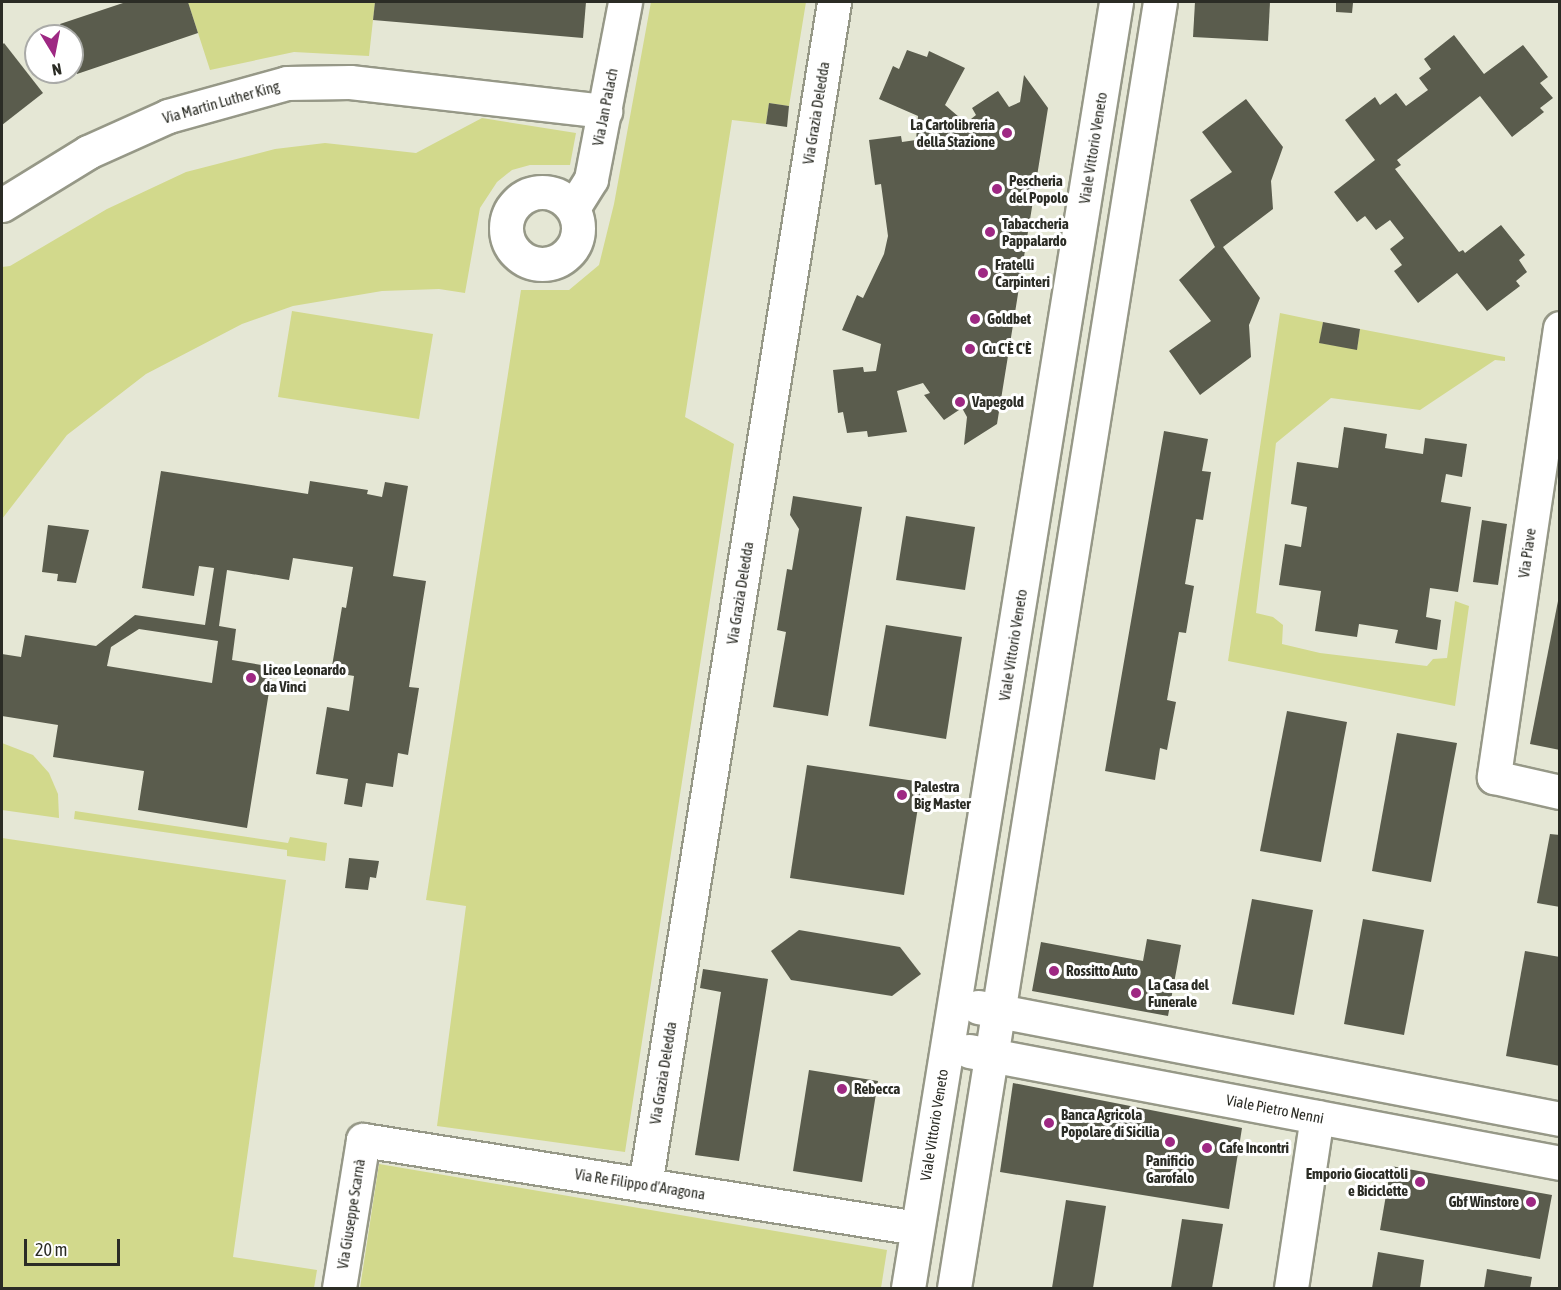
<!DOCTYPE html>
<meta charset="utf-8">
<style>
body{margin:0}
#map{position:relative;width:1561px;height:1290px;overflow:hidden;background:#e5e7d5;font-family:"Asap Condensed",sans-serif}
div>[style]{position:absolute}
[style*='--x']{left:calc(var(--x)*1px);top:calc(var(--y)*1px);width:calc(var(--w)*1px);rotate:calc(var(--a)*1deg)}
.green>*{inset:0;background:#d2d98c}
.building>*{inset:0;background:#5a5c4d}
.roads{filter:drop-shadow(2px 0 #969887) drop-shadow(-2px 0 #969887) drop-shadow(0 2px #969887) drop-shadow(0 -2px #969887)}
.minor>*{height:33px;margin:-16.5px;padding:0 16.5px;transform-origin:16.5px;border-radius:16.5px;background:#fff}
.minor>.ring{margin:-16.5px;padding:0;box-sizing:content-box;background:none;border:33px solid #fff;border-radius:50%}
.dots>*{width:16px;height:16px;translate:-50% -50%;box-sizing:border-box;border:3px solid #fff;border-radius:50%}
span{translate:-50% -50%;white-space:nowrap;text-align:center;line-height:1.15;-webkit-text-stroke:6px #fff;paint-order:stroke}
.street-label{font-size:15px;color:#2b2c25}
.poi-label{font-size:15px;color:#2b2c25;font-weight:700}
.right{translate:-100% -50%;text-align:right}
.left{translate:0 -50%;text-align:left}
.frame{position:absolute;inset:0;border:3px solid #2b2c25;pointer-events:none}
.north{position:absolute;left:24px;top:24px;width:60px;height:60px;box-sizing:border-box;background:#fff;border:2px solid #aaaba8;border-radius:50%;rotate:170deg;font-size:16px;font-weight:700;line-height:24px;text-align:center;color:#2b2c25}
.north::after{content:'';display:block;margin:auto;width:21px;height:27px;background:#9e2883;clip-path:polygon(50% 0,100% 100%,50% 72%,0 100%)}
.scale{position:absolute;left:24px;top:1239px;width:96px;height:27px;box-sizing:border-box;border:3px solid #2b2c25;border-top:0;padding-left:8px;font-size:18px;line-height:21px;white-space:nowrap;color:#2b2c25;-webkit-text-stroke:4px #fff;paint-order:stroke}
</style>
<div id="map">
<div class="green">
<i style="clip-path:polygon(188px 2px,375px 2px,369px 56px,294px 52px,210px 70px)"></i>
<i style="clip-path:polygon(651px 2px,806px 2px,789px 106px,769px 103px,766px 124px,732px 120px,685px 417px,734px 444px,625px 1152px,437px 1126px,466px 906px,426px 900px,521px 290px,569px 290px,599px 265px,614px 204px)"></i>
<i style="clip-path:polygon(482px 118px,576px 133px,570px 165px,530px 165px,512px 170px,497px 182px,480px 208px,465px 293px,439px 289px,382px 291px,293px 306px,242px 324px,146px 374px,67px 435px,2px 519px,2px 267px,10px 266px,107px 209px,186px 172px,275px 149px,325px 143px,416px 153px)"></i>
<i style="clip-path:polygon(292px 311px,433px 334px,419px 419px,278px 397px)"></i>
<i style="clip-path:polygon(1280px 313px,1323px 322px,1320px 343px,1357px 349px,1360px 329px,1505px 357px,1505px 361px,1495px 360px,1420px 410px,1331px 398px,1276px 443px,1256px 613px,1273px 617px,1283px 625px,1282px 644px,1320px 653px,1427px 666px,1433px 659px,1447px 658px,1455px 601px,1469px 606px,1455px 706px,1228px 661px)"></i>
<i style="clip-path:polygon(2px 743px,33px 755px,49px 773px,58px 794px,59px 818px,2px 810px)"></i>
<i style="clip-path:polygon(75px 811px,288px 843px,290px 837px,327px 843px,325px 861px,287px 856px,287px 850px,74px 819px)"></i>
<i style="clip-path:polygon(2px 838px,286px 880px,233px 1257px,317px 1270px,314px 1288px,2px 1288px)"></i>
<i style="clip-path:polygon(379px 1164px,887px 1250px,881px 1288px,360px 1288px)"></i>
</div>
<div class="building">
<i style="clip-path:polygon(126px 2px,188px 2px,198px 33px,77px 74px,72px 60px,72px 36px,64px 36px,60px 24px)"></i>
<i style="clip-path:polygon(375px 2px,586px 2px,583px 38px,373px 20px)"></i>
<i style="clip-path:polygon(1195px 2px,1270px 2px,1268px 41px,1193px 37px)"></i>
<i style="clip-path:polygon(1336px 2px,1353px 3px,1352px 13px,1336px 12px)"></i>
<i style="clip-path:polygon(1454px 35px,1484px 74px,1523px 45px,1548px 77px,1540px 83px,1553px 98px,1540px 108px,1544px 112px,1512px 137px,1480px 96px,1397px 160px,1401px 165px,1395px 169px,1459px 252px,1463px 250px,1465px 253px,1501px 225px,1525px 255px,1519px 260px,1527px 272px,1516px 281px,1520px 286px,1487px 311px,1457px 273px,1418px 303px,1394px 271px,1402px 265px,1390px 249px,1404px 238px,1390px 220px,1376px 230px,1365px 216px,1357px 222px,1334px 192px,1375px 160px,1345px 120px,1375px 97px,1380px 105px,1396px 93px,1406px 106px,1428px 90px,1419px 78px,1431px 69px,1424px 59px)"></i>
<i style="clip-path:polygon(4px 43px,43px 93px,2px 125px,2px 45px)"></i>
<i style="clip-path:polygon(907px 50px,927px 57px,929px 51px,965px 68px,945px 105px,966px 123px,976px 115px,972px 108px,998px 91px,1009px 107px,1020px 102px,1024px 75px,1048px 108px,997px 424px,964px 445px,967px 417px,962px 408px,944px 420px,924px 395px,930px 393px,923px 383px,897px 391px,907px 432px,868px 437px,867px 431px,847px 433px,843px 412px,838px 413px,833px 370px,863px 367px,864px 372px,876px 371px,881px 344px,842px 330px,857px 295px,863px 298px,884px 254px,888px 236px,881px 184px,875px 185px,869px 140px,901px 136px,902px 142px,916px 140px,918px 116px,879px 99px,893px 66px,899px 69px)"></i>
<i style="clip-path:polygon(1246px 99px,1283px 147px,1271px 181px,1273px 209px,1223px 247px,1260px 298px,1249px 325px,1251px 357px,1200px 395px,1169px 351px,1211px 321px,1179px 280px,1215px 247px,1190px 200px,1232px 172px,1202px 132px)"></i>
<i style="clip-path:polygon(769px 103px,789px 106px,787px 127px,766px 124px)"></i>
<i style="clip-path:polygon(1323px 322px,1360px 329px,1357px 350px,1319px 343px)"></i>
<i style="clip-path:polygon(1344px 427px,1387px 434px,1385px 448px,1423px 454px,1425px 438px,1467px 444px,1462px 477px,1446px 474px,1441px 502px,1471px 507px,1458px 592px,1430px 588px,1426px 617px,1441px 620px,1437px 650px,1395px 643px,1398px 630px,1359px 624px,1357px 637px,1315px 631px,1321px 591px,1279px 585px,1285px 544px,1301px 547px,1307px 507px,1291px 504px,1297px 462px,1338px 468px)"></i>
<i style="clip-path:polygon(1164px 431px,1208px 439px,1202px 471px,1211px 472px,1203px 520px,1196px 519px,1185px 584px,1194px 586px,1186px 633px,1179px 632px,1167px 700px,1176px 702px,1167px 750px,1160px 748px,1155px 780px,1105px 771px)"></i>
<i style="clip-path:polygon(evenodd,161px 471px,308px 494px,310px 481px,368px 490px,367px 494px,382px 497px,385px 482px,408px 486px,393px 576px,426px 581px,409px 687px,419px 688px,408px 755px,398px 753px,393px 787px,366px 783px,362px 807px,344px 804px,348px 779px,316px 774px,327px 707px,349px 711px,354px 676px,331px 672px,342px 607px,346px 608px,353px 567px,293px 558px,289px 580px,227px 570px,219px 626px,236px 629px,232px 660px,273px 667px,247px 828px,138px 810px,144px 771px,53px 757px,58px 725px,2px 716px,2px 654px,21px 657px,25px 635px,96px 646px,135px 615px,205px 625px,214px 568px,199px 566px,194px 596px,142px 588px,161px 471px,139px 629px,218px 641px,212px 683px,107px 666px,111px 647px,139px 629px)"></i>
<i style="clip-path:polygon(793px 496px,862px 507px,828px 716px,773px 707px,786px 632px,777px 630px,787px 569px,792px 570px,799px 529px,790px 515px)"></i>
<i style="clip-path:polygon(906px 516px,975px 527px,965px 590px,896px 580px)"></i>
<i style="clip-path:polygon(1482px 520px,1507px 524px,1498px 585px,1473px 582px)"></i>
<i style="clip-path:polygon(48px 525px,89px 530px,76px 583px,57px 581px,58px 574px,42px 572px)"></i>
<i style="clip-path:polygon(1558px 601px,1560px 601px,1560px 750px,1530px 744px)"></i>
<i style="clip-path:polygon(886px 625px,962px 637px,946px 739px,869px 726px)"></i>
<i style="clip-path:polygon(1287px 711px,1347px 722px,1321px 862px,1260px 851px)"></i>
<i style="clip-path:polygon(1397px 733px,1457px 743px,1431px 882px,1372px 871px)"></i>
<i style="clip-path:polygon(807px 765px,922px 782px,904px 895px,790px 878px)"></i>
<i style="clip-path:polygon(1550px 834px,1560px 835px,1560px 907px,1537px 903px)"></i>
<i style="clip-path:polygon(349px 858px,379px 861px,376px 878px,370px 877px,368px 890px,345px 888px)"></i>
<i style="clip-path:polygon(1252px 899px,1313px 910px,1294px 1015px,1232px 1004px)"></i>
<i style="clip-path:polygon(1363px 919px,1424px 930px,1404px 1035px,1344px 1024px)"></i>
<i style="clip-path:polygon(799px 930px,900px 947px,921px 974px,892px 996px,791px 980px,771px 951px)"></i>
<i style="clip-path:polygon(1147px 939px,1181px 945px,1168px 1016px,1032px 991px,1041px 942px,1143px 961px)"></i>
<i style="clip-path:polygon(1525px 951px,1560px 957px,1560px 1066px,1506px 1056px)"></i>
<i style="clip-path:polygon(703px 969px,768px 979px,739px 1161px,695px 1155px,721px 992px,700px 988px)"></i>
<i style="clip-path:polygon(809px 1070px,878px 1081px,862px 1182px,793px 1171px)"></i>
<i style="clip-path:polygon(1013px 1083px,1242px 1128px,1229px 1209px,1000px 1172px)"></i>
<i style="clip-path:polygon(1391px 1166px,1552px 1195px,1540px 1259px,1380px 1230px)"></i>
<i style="clip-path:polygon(1066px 1200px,1106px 1206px,1093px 1288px,1052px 1288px)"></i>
<i style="clip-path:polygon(1182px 1219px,1223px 1224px,1212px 1288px,1171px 1288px)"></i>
<i style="clip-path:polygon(1378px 1252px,1424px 1260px,1420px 1288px,1372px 1288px)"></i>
<i style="clip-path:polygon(1487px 1269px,1532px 1277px,1530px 1288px,1484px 1288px)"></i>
</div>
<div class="roads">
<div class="minor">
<i class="ring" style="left:506px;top:192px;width:39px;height:39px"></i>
<i style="--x:2;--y:205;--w:101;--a:-31.6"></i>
<i style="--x:88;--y:152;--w:88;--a:-24.2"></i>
<i style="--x:168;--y:116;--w:123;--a:-15.5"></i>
<i style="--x:287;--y:83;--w:63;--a:-0.9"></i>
<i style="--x:350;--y:82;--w:257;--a:6.5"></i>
<i style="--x:573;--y:208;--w:34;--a:-58"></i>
<i style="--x:591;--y:179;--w:180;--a:-79.1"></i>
<i style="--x:1560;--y:328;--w:454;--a:98.4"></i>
<i style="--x:1494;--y:777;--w:68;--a:12.8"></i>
<i style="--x:978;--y:1007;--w:593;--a:10.89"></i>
<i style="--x:969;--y:1051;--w:602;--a:10.73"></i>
<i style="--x:645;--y:1185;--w:1198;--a:-80.92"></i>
<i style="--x:339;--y:1288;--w:150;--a:-80.8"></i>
<i style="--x:363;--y:1140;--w:561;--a:9.03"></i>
<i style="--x:908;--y:1288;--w:1303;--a:-80.81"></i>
<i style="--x:954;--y:1288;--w:1302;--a:-80.9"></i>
<i style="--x:1291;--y:1288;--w:173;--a:-81.4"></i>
</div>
</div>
<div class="dots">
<i style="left:1007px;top:133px;background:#9e2883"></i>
<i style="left:997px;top:189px;background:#9e2883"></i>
<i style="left:990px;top:232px;background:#9e2883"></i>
<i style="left:983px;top:273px;background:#9e2883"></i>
<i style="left:975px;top:319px;background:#9e2883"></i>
<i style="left:970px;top:349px;background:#9e2883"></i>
<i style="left:960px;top:402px;background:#9e2883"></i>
<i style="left:251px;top:678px;background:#9e2883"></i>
<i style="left:902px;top:795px;background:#9e2883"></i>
<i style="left:1054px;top:971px;background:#9e2883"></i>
<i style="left:1136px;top:993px;background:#9e2883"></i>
<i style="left:842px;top:1089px;background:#9e2883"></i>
<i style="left:1049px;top:1123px;background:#9e2883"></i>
<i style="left:1170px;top:1142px;background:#9e2883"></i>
<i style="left:1207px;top:1148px;background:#9e2883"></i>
<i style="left:1420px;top:1182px;background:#9e2883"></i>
<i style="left:1531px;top:1202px;background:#9e2883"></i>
</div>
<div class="street-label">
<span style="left:221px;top:102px;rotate:-16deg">Via Martin Luther King</span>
<span style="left:605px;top:107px;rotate:-79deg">Via Jan Palach</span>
<span style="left:816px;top:113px;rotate:-81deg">Via Grazia Deledda</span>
<span style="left:1093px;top:148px;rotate:-81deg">Viale Vittorio Veneto</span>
<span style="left:1527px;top:553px;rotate:-82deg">Via Piave</span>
<span style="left:740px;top:593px;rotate:-81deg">Via Grazia Deledda</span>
<span style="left:1013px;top:645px;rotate:-81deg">Viale Vittorio Veneto</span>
<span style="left:663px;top:1073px;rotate:-81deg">Via Grazia Deledda</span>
<span style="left:1275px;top:1109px;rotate:11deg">Viale Pietro Nenni</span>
<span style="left:934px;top:1125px;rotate:-81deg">Viale Vittorio Veneto</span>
<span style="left:640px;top:1184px;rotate:9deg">Via Re Filippo d'Aragona</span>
<span style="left:351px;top:1214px;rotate:-81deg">Via Giuseppe Scarnà</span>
</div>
<div class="poi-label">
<span class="right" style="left:995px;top:133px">La Cartolibreria<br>della Stazione</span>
<span class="left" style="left:1009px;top:189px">Pescheria<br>del Popolo</span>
<span class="left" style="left:1002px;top:232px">Tabaccheria<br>Pappalardo</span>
<span class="left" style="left:995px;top:273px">Fratelli<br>Carpinteri</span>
<span class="left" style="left:987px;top:319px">Goldbet</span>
<span class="left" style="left:982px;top:349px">Cu C'È C'È</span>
<span class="left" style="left:972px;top:402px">Vapegold</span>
<span class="left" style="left:263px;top:678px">Liceo Leonardo<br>da Vinci</span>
<span class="left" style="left:914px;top:795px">Palestra<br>Big Master</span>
<span class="left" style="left:1066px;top:971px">Rossitto Auto</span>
<span class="left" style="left:1148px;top:993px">La Casa del<br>Funerale</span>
<span class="left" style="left:854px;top:1089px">Rebecca</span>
<span class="left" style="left:1061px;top:1123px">Banca Agricola<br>Popolare di Sicilia</span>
<span class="left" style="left:1219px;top:1148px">Cafe Incontri</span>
<span style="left:1170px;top:1169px">Panificio<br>Garofalo</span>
<span class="right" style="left:1408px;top:1182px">Emporio Giocattoli<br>e Biciclette</span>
<span class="right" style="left:1519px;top:1202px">Gbf Winstore</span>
</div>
<div class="frame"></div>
<div class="north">N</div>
<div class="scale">20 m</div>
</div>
